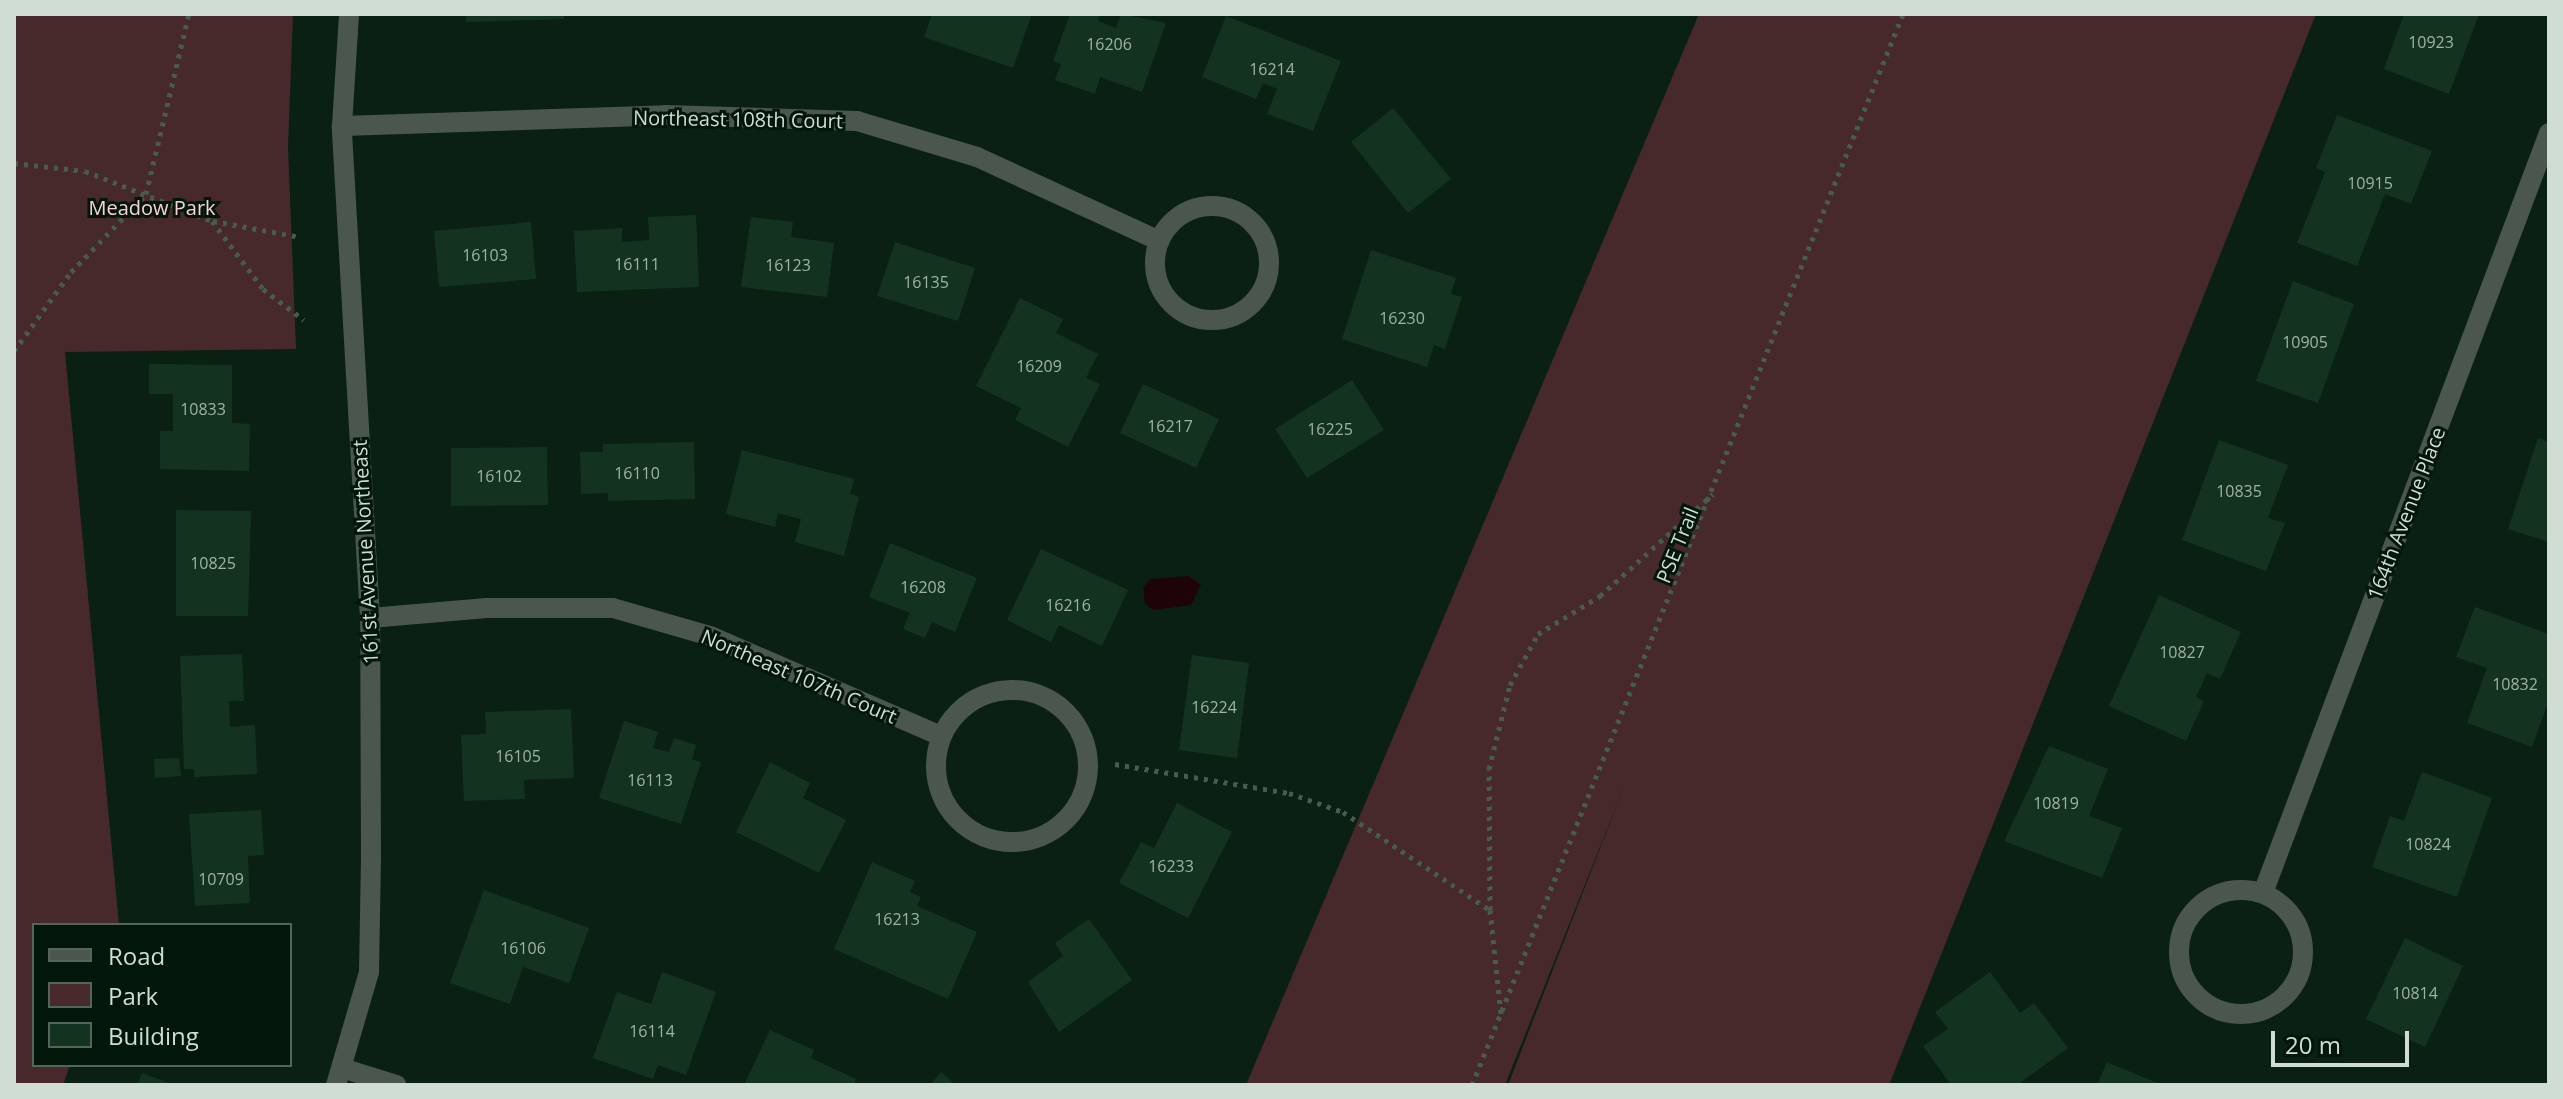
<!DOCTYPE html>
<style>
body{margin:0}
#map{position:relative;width:2563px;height:1099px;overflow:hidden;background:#0a2013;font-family:"Open Sans",sans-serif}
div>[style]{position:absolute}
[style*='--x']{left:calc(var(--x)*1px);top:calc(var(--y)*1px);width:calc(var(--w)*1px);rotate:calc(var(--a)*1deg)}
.green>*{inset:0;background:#47292c}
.water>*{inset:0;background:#1e0307}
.building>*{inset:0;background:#133320}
.path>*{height:5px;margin-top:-2.5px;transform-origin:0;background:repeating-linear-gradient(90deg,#475b4f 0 4px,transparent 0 10px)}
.minor>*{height:20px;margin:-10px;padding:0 10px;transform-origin:10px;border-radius:10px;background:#4b564e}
.minor>.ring{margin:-10px;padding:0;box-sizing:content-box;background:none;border:20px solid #4b564e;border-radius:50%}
span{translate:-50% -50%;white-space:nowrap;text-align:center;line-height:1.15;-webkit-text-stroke:6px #02170a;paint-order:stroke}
.number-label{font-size:16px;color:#a0b2a6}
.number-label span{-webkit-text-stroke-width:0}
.street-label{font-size:20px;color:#cfddd3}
.park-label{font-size:20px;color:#fbd0d3}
.frame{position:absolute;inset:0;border:16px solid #cfddd3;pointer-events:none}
.legend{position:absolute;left:32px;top:923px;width:260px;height:144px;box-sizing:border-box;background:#02170a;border:2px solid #54665a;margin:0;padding:10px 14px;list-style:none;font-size:24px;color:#cfddd3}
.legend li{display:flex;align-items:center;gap:16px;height:40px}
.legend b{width:40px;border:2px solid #54665a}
.scale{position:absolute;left:2271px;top:1031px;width:138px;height:36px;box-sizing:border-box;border:4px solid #cfddd3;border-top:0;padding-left:10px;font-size:24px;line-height:28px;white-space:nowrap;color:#cfddd3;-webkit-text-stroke:6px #02170a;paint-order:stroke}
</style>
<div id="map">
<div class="green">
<i style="clip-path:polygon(14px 14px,293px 14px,288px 147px,296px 349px,65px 352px,119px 925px,34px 925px,34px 1065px,70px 1065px,63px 1085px,14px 1085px)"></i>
<i style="clip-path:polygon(1699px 14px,2316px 14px,1889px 1085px,1508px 1085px,1625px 784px,1505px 1085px,1246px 1085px)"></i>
</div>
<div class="water">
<i style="clip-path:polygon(1189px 576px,1201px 585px,1191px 605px,1153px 610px,1145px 603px,1143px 587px,1151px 579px)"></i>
</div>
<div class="building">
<i style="clip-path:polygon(466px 14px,564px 14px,564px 19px,466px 22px)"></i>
<i style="clip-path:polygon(932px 14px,1032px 14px,1013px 68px,924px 37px)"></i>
<i style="clip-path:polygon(1070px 14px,1100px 14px,1098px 21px,1116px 28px,1121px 14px,1166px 23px,1142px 92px,1100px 77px,1095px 94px,1055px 80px,1061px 64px,1053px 61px)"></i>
<i style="clip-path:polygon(2404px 14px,2479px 14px,2449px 94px,2384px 69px)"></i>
<i style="clip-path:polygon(1226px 16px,1341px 61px,1313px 131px,1267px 114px,1277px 89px,1263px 83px,1256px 99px,1202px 77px)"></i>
<i style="clip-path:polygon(1393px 108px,1451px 179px,1408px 213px,1351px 142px)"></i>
<i style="clip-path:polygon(2337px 115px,2432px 151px,2411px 204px,2385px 194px,2357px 266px,2297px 243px,2325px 172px,2316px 168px)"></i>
<i style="clip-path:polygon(696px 215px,699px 287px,577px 292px,574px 231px,622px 228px,622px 242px,649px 240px,648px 217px)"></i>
<i style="clip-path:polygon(751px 217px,793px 222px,791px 237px,834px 243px,827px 297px,741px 287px)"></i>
<i style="clip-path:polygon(531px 222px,536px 279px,439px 287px,434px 231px)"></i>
<i style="clip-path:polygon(895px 242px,975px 268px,958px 321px,877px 296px)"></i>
<i style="clip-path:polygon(1371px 250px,1456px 278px,1451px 294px,1462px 297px,1445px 349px,1434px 345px,1427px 367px,1342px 339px)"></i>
<i style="clip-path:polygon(2293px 281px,2354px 304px,2318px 403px,2256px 381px)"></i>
<i style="clip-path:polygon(1020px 298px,1063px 319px,1056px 333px,1098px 354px,1086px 378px,1100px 384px,1068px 447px,1015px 420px,1021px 408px,976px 386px)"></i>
<i style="clip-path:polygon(149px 364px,232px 365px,232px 423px,250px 424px,249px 471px,160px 469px,160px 431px,173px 431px,173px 394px,149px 394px)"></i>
<i style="clip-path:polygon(1352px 380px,1384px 430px,1307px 478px,1275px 429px)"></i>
<i style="clip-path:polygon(1143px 384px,1219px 419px,1196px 468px,1120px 433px)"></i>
<i style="clip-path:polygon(2538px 438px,2549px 442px,2549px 542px,2508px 529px)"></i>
<i style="clip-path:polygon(2219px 440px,2288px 465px,2268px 518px,2285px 523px,2266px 571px,2182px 540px)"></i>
<i style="clip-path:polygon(694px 442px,695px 499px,608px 501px,608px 493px,581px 494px,580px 452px,603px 452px,603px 444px)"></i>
<i style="clip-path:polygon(547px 447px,548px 505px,451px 506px,451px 448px)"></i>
<i style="clip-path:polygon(742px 450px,854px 479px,850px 494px,859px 497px,844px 556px,795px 542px,801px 519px,778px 513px,775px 527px,726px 514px)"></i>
<i style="clip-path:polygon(176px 510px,251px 511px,248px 616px,176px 616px)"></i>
<i style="clip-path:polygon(890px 543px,977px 578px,955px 632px,932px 622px,925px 638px,903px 629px,910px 613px,869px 597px)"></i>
<i style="clip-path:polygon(1041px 549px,1128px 590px,1102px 646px,1059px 625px,1051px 642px,1007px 620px)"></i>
<i style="clip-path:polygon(2159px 595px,2241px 632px,2220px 679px,2207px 673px,2196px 697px,2204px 701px,2186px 741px,2109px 706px)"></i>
<i style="clip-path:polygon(2475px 607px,2549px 634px,2549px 700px,2532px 747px,2467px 723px,2487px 668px,2456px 657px)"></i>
<i style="clip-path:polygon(242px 654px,244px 701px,229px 701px,230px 727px,255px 725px,257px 774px,194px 777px,194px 769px,184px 769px,180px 656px)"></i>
<i style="clip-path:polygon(1192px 655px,1249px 663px,1237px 758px,1179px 750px)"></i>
<i style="clip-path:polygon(571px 709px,574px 778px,524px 780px,525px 799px,464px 801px,461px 735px,486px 734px,485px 712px)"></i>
<i style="clip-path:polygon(624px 721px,658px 732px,653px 748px,669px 752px,674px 738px,696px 745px,692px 759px,701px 762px,681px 824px,599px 798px)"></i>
<i style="clip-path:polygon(2049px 746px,2108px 769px,2089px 816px,2122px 828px,2102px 878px,2004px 841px)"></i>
<i style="clip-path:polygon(179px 758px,181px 776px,155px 778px,154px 759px)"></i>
<i style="clip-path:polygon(770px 762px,810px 783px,803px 798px,846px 820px,819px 873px,736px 832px)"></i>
<i style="clip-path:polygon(2422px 772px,2492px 798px,2457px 897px,2372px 867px,2390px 816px,2404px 821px)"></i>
<i style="clip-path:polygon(1177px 803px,1232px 832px,1188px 918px,1119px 883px,1141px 842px,1154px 848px)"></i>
<i style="clip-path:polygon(261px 810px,264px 855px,248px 856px,250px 903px,195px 906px,189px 814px)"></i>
<i style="clip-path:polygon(872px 862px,915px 881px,910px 892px,921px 897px,917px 906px,977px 932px,948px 999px,834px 949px)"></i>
<i style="clip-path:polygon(484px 890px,589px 928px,569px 983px,523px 967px,510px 1004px,450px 983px)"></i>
<i style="clip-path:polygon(1089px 919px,1132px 980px,1059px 1032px,1028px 982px,1063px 956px,1055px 943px)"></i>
<i style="clip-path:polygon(2405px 938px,2463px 966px,2425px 1047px,2366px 1019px)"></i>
<i style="clip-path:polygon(662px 972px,716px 992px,686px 1075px,658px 1065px,653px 1079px,593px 1058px,617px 992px,651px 1004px)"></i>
<i style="clip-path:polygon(1990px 972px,2020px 1013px,2034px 1003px,2068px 1048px,2017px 1085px,1951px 1085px,1923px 1046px,1948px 1029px,1935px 1012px)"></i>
<i style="clip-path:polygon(770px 1030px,814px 1050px,811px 1058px,856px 1079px,853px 1085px,744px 1085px)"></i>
<i style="clip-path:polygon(2107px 1062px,2162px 1085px,2097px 1085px)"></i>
<i style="clip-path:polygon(941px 1072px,956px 1085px,930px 1085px)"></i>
<i style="clip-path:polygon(142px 1073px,174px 1085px,137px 1085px)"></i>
</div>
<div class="path">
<i style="--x:14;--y:163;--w:71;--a:6.4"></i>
<i style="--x:85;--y:171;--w:136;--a:21.5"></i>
<i style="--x:212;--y:221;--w:85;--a:53.1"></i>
<i style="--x:263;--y:289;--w:51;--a:37.1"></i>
<i style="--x:213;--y:221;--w:88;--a:10.4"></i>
<i style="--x:14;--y:351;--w:97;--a:-54.2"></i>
<i style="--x:71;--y:272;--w:108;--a:-46.1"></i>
<i style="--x:146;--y:194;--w:185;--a:-76.6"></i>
<i style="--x:1115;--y:764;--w:176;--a:9.5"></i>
<i style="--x:1289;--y:793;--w:57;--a:19.4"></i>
<i style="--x:1343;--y:812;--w:177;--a:33.7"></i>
<i style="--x:1490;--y:910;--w:106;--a:84"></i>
<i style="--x:1490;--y:910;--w:141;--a:-90.4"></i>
<i style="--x:1489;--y:769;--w:87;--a:-76"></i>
<i style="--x:1510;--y:685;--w:58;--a:-61.2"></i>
<i style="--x:1538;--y:634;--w:73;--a:-31.5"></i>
<i style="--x:1600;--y:596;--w:152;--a:-42.1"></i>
<i style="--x:1472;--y:1085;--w:1154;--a:-68.08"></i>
</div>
<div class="minor">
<i style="--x:342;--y:126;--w:324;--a:-1.9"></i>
<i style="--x:666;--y:115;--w:191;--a:1.8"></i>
<i style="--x:857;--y:121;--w:125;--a:16.7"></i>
<i style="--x:977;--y:157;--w:201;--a:24.7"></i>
<i class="ring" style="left:1155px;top:206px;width:94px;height:94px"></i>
<i style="--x:370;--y:618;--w:117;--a:-4.9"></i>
<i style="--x:487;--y:608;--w:126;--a:0"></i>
<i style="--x:613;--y:608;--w:101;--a:16.1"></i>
<i style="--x:710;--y:636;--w:252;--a:23.4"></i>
<i class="ring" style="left:936px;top:690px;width:132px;height:132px"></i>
<i class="ring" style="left:2179px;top:890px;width:104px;height:104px"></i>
<i style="--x:2263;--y:893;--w:812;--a:-69.38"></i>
<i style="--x:342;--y:1068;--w:57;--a:17.5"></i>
<i style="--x:336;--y:1085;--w:118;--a:-73.7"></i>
<i style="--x:369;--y:972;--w:112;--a:-89"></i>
<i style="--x:371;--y:860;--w:242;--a:-90.2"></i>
<i style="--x:370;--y:618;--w:493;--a:-93.3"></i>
<i style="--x:342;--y:126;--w:112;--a:-86.4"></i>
</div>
<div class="number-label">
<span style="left:2431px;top:42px">10923</span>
<span style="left:1109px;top:44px">16206</span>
<span style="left:1272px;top:69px">16214</span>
<span style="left:2370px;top:183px">10915</span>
<span style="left:485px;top:255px">16103</span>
<span style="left:637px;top:264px">16111</span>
<span style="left:788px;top:265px">16123</span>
<span style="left:926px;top:282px">16135</span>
<span style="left:1402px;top:318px">16230</span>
<span style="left:2305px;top:342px">10905</span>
<span style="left:1039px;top:366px">16209</span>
<span style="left:203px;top:409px">10833</span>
<span style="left:1170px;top:426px">16217</span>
<span style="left:1330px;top:429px">16225</span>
<span style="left:637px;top:473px">16110</span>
<span style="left:499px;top:476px">16102</span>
<span style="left:2239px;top:491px">10835</span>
<span style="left:213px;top:563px">10825</span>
<span style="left:923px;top:587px">16208</span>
<span style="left:1068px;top:605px">16216</span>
<span style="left:2182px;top:652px">10827</span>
<span style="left:2515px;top:684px">10832</span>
<span style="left:1214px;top:707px">16224</span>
<span style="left:518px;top:756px">16105</span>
<span style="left:650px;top:780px">16113</span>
<span style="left:2056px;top:803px">10819</span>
<span style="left:2428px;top:844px">10824</span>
<span style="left:1171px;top:866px">16233</span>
<span style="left:221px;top:879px">10709</span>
<span style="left:897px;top:919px">16213</span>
<span style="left:523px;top:948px">16106</span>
<span style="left:2415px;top:993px">10814</span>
<span style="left:652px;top:1031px">16114</span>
</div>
<div class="street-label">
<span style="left:738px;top:119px;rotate:1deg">Northeast 108th Court</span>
<span style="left:2406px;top:513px;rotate:-69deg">164th Avenue Place</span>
<span style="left:1677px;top:545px;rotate:-68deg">PSE Trail</span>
<span style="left:365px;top:552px;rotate:-93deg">161st Avenue Northeast</span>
<span style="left:799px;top:676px;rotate:23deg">Northeast 107th Court</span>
</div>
<div class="park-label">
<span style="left:152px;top:207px">Meadow Park</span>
</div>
<div class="frame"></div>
<ul class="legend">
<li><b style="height:10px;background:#4b564e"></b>Road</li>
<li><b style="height:22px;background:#47292c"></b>Park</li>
<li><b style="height:22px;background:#133320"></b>Building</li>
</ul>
<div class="scale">20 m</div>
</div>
